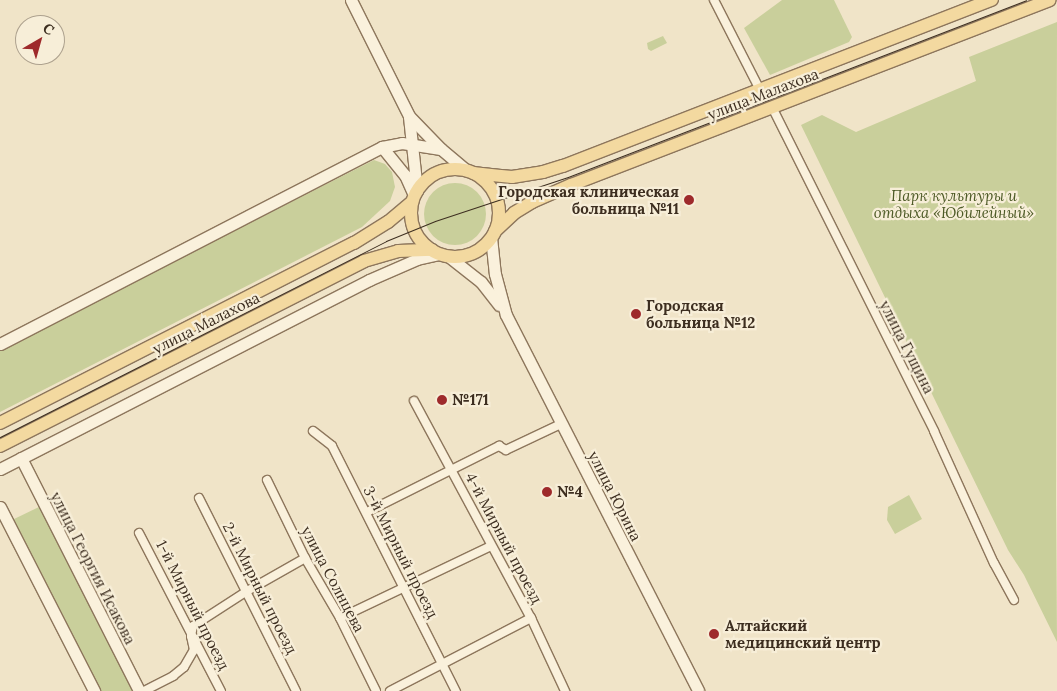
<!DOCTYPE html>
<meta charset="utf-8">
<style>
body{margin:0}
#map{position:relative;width:1057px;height:691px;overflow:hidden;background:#f0e4c8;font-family:Lora,serif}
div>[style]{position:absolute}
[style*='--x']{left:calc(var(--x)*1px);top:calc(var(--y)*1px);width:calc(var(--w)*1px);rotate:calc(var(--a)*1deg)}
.green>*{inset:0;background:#c9cf9b}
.round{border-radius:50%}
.roads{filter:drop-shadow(1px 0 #8d765c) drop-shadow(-1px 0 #8d765c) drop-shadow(0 1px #8d765c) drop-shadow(0 -1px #8d765c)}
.street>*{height:8px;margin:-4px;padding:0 4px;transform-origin:4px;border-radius:4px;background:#faf1dc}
.secondary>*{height:11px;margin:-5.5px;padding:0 5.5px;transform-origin:5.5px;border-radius:5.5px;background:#faf1dc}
.primary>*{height:12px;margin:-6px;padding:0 6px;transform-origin:6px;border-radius:6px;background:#f3d9a0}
.primary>.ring{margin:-6px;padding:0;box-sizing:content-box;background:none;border:12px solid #f3d9a0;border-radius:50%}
.tram>*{height:1px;margin:-0.5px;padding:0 0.5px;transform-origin:0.5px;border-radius:0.5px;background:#3d2e20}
.dots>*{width:14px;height:14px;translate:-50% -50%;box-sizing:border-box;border:2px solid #f7eed8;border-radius:50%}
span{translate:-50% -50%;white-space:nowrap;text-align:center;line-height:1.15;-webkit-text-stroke:4.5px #f7eed8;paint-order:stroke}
.street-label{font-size:15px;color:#3d2e20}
.poi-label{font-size:15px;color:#3d2e20;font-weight:700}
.right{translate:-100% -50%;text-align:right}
.left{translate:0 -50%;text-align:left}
.park-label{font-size:15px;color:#4d5a26;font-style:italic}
.north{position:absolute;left:15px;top:15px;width:50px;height:50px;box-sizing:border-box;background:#f7eed8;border:1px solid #ada18e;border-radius:50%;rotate:38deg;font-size:14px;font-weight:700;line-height:20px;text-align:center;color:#3d2e20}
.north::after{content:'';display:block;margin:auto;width:18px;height:22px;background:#9e2a2b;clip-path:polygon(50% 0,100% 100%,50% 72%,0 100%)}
</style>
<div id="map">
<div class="green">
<i style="clip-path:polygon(782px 0,834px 0,852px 37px,849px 42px,770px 75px,744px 28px)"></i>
<i style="clip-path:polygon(1057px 22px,1056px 500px,1057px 642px,1024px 575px,1008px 550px,801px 125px,822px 115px,856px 132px,976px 81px,969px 57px)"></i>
<i style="clip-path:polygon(663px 36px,667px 43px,651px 51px,648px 49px,647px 43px)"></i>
<i style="clip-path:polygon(374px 160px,385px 164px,392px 172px,395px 187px,390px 201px,362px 227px,0 412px,0 349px)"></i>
<i class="round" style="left:424px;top:183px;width:62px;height:62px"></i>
<i style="clip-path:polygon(909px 495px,922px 519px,895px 534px,887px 520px,888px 507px)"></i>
<i style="clip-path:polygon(41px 506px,135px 691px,99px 691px,12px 520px)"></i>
</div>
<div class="roads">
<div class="street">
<i style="--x:714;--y:0;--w:101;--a:62.9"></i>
<i style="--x:772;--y:107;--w:362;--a:63.4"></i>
<i style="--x:934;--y:431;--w:145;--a:65.6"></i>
<i style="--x:994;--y:563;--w:42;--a:61.6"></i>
<i style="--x:414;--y:401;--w:247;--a:61.7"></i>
<i style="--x:531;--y:618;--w:81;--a:65"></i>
<i style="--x:313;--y:431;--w:24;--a:38"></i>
<i style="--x:332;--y:446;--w:275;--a:63.2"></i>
<i style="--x:267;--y:480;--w:87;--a:64"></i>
<i style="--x:305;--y:558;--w:69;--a:59.7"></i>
<i style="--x:340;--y:618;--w:81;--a:63.7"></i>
<i style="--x:199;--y:498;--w:216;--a:63.3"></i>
<i style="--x:367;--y:512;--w:148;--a:-26.6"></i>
<i style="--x:499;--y:446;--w:8;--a:30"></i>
<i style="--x:506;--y:450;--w:61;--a:-25.3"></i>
<i style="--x:139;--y:533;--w:178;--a:62.6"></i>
<i style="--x:340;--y:618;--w:167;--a:-25.5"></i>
<i style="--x:144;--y:691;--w:33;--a:-27"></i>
<i style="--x:173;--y:676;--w:14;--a:-39"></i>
<i style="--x:184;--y:667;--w:20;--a:-60"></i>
<i style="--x:194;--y:650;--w:14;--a:-102"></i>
<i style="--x:191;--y:636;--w:10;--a:-79"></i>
<i style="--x:193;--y:626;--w:64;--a:-32.9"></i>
<i style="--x:247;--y:591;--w:67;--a:-29.6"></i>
<i style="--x:390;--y:691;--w:159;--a:-27.4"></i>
</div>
<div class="secondary">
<i style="--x:351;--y:0;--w:130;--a:63.4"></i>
<i style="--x:409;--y:116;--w:46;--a:45.9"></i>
<i style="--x:441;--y:149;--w:33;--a:40"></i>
<i style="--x:409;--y:117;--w:74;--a:83.8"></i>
<i style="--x:382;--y:147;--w:36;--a:51"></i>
<i style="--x:405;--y:175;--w:20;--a:66"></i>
<i style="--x:491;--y:237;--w:37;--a:84"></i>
<i style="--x:495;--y:274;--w:42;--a:75"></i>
<i style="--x:506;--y:315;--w:422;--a:62.9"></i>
<i style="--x:448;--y:256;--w:42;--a:38.2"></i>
<i style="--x:481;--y:282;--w:29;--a:52"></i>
<i style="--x:0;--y:344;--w:430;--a:-27.3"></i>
<i style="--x:382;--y:147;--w:20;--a:-11"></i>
<i style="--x:402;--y:143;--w:39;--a:9"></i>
<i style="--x:21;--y:458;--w:261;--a:63.1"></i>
<i style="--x:0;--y:469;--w:415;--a:-27.1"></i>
<i style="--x:369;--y:280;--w:52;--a:-23.6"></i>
<i style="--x:417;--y:259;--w:23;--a:-13"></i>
<i style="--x:0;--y:507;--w:207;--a:62.9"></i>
</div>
<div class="primary">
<i class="ring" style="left:411px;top:169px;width:76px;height:76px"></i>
<i style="--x:473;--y:173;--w:39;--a:6"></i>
<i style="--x:512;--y:177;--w:31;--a:-9"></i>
<i style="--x:543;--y:172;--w:21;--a:-17"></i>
<i style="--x:563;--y:166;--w:460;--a:-21.2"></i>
<i style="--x:495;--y:231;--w:26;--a:-43"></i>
<i style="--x:514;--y:213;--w:21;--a:-31"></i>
<i style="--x:532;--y:202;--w:43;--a:-23.6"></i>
<i style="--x:571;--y:185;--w:513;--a:-21.12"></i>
<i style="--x:0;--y:423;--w:397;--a:-27"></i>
<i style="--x:354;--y:243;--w:40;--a:-32"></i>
<i style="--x:388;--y:222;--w:31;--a:-40"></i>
<i style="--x:0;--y:446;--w:408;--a:-26.9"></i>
<i style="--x:364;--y:261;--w:35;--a:-16"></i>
<i style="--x:398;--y:251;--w:34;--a:-2"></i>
</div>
</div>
<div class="tram">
<i style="--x:0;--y:437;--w:433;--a:-26.9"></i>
<i style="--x:386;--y:241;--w:53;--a:-22.2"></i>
<i style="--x:435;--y:221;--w:140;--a:-18.3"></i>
<i style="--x:568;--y:177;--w:491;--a:-21.1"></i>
</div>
<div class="dots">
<i style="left:689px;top:200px;background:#9e2a2b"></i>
<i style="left:636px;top:314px;background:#9e2a2b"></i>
<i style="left:442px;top:400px;background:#9e2a2b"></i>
<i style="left:547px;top:492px;background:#9e2a2b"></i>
<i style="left:714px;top:634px;background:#9e2a2b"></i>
</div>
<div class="street-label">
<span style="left:763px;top:94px;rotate:-21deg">улица Малахова</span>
<span style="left:206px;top:323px;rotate:-27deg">улица Малахова</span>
<span style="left:907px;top:347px;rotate:63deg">улица Гущина</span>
<span style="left:615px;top:496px;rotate:63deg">улица Юрина</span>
<span style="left:504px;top:538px;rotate:62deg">4-й Мирный проезд</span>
<span style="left:401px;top:552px;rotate:63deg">3-й Мирный проезд</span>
<span style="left:93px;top:568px;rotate:63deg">улица Георгия Исакова</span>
<span style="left:333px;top:579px;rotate:62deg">улица Солнцева</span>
<span style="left:260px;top:588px;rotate:63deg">2-й Мирный проезд</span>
<span style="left:193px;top:605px;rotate:63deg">1-й Мирный проезд</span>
</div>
<div class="poi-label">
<span class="right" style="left:679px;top:200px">Городская клиническая<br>больница №11</span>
<span class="left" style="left:646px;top:314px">Городская<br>больница №12</span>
<span class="left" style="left:452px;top:400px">№171</span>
<span class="left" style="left:557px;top:492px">№4</span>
<span class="left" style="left:725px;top:634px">Алтайский<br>медицинский центр</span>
</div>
<div class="park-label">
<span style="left:954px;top:204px">Парк культуры и<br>отдыха «Юбилейный»</span>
</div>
<div class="north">С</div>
</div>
